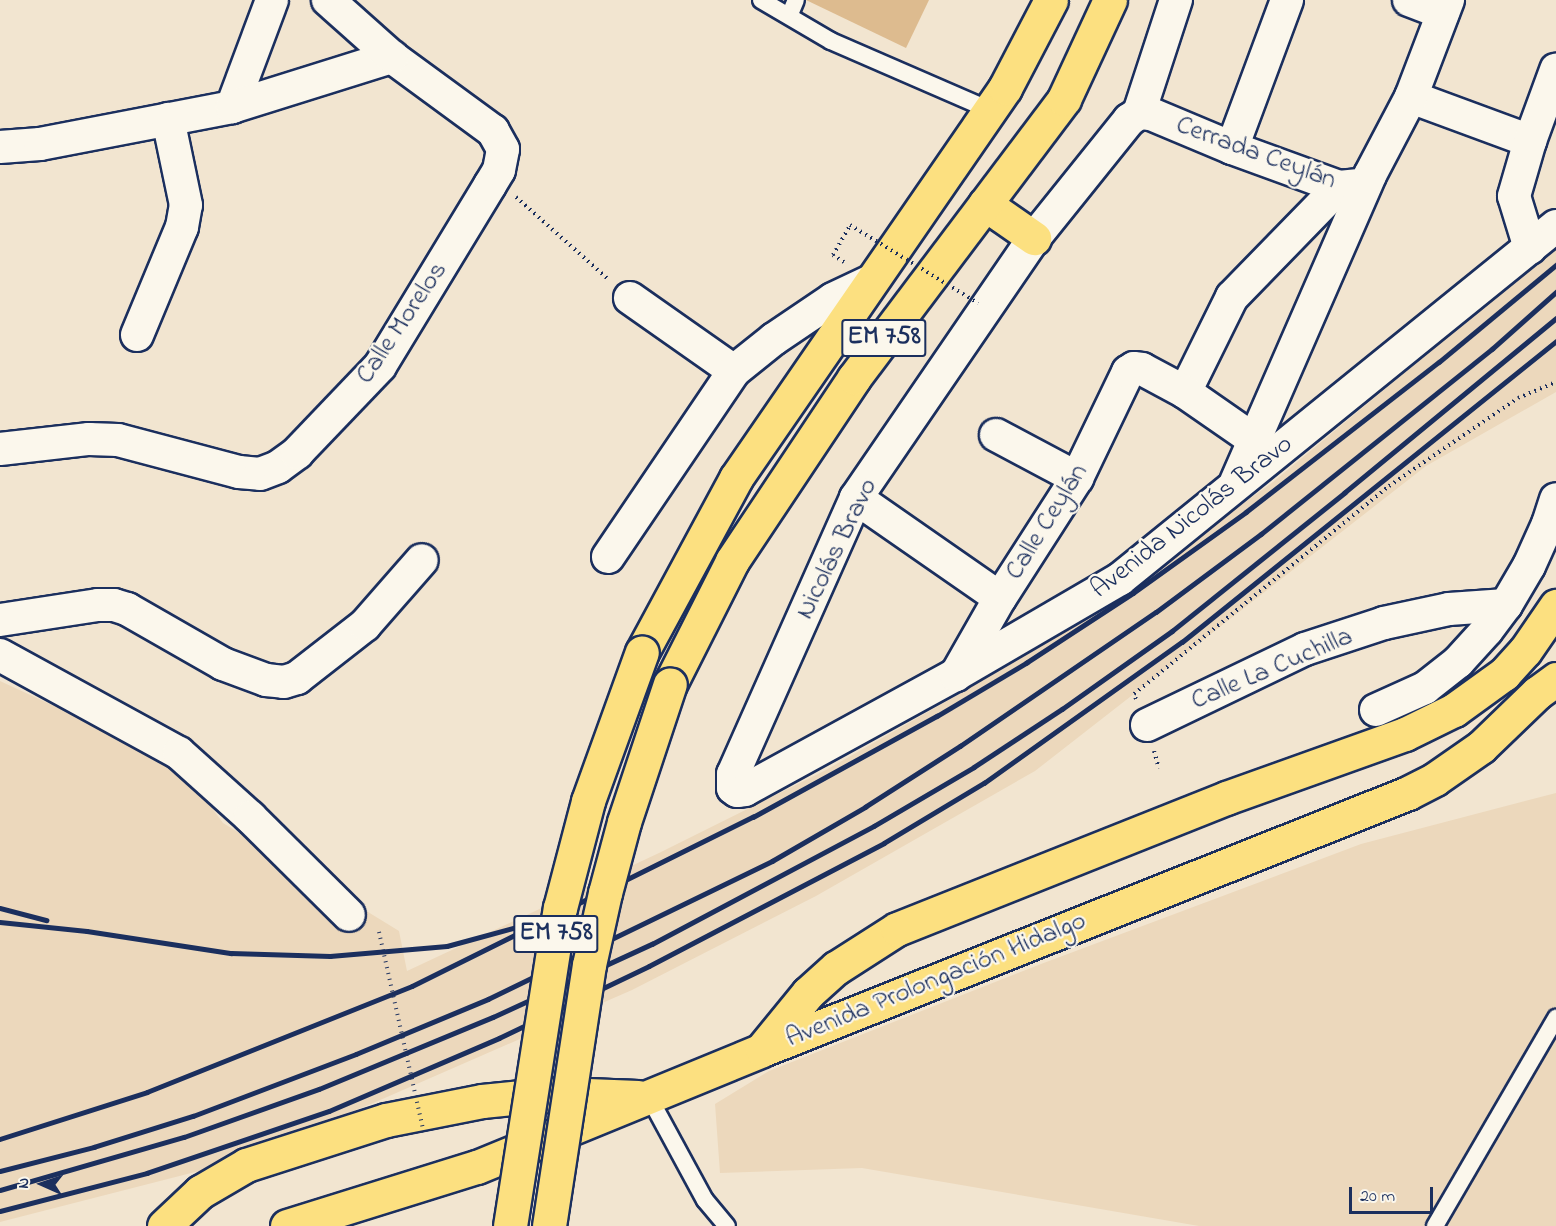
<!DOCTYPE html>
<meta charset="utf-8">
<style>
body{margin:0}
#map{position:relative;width:1556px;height:1226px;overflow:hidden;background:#f2e5d0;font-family:"Indie Flower",sans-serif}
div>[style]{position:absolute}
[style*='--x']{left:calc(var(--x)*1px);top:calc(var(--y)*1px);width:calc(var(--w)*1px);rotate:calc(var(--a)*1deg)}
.built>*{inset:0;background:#ecd8bc}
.building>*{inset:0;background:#ddbb8f}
.path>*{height:4px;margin-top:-2px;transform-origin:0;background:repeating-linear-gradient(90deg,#1b2f5e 0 1.5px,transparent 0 6px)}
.roads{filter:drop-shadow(2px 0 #1b2f5e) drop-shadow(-2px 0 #1b2f5e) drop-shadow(0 2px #1b2f5e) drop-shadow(0 -2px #1b2f5e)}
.lane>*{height:16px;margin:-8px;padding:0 8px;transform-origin:8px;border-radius:8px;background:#fbf7ec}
.street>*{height:32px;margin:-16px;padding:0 16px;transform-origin:16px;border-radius:16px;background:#fbf7ec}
.highway>*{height:33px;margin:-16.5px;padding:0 16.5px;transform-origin:16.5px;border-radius:16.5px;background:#fce080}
.rail>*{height:4.5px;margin:-2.25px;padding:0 2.25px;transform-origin:2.25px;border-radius:2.25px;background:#1b2f5e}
.path-bridge>*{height:4px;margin-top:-2px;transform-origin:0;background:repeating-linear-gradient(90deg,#1b2f5e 0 1.5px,transparent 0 6px)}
.bridges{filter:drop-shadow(2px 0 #1b2f5e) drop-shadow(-2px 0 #1b2f5e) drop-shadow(0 2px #1b2f5e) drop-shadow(0 -2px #1b2f5e)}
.highway-bridge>*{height:33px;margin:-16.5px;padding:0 16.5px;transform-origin:16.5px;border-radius:16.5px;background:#fce080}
span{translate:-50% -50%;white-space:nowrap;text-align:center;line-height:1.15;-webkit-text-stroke:4.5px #fbf7ec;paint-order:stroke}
.shield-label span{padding:2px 4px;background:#fbf7ec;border:2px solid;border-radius:4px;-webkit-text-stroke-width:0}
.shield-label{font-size:26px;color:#1b2f5e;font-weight:700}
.street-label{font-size:27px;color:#1b2f5e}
.north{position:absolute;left:12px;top:1154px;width:60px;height:60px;-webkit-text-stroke:4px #fbf7ec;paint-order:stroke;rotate:273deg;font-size:16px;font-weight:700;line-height:24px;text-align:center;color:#1b2f5e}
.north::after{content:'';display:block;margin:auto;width:21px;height:27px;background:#1b2f5e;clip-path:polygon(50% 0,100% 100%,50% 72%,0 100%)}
.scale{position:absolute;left:1349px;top:1187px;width:84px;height:27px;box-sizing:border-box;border:3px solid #1b2f5e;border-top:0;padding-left:8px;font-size:18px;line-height:21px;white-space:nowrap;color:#1b2f5e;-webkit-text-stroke:4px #fbf7ec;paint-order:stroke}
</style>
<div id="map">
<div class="built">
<i style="clip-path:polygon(1556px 247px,1556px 392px,1426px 466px,1035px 771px,816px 896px,632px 990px,371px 1104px,199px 1171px,0 1222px,0 681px,143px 747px,183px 769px,223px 823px,399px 931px,407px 971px,659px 853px,826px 770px,963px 692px,1128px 586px,1273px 482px)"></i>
<i style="clip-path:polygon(1556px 793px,1556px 1226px,1199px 1226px,862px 1168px,720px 1173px,715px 1104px,769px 1071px,1041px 964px,1361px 844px)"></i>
</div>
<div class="building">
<i style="clip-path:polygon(806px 0,929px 0,906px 48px)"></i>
</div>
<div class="path">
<i style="--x:516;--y:197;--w:125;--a:41.7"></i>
<i style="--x:844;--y:262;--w:13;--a:-148"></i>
<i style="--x:833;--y:255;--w:34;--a:-60"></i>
<i style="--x:1136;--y:699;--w:5;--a:-112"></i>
<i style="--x:1134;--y:694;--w:329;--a:-39.2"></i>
<i style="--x:1389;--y:486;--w:156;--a:-34.3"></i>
<i style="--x:1518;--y:398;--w:41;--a:-22.8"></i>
<i style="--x:1154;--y:751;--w:18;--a:74"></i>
</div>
<div class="roads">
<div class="lane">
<i style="--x:761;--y:0;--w:81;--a:30.4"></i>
<i style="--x:831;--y:41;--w:173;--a:23.5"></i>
<i style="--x:790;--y:14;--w:15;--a:-67"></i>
<i style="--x:649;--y:1097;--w:117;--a:61.5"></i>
<i style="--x:705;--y:1200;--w:34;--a:50"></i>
<i style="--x:1435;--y:1226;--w:241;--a:-59.8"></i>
</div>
<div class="street">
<i style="--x:1409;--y:0;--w:36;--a:21"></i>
<i style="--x:1411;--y:97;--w:127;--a:20.3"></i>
<i style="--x:232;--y:107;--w:114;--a:-69.5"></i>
<i style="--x:1139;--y:113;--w:12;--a:145"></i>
<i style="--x:1129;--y:120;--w:151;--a:128.8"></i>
<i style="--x:1034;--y:238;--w:315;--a:124.4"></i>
<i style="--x:856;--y:498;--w:302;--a:114"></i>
<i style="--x:733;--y:774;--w:14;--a:90"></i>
<i style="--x:733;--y:788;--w:5;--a:37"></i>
<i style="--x:737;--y:791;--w:8;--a:-7"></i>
<i style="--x:745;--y:790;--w:239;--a:-28.7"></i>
<i style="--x:955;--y:675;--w:191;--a:-30.2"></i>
<i style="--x:1120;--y:579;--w:561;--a:-38.99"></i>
<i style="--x:1139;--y:113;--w:12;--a:5"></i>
<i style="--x:1151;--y:114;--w:88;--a:22.8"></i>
<i style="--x:1232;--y:148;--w:114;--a:20"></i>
<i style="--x:1339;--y:187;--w:18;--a:-6"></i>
<i style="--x:1139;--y:113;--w:119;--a:-71.9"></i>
<i style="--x:0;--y:147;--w:40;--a:-4.3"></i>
<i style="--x:40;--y:144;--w:196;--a:-10.9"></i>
<i style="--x:232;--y:107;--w:168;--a:-17.4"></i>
<i style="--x:1232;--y:148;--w:158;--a:-69.6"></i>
<i style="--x:1530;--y:248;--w:54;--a:-107.1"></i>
<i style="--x:1514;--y:196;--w:57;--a:-73.8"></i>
<i style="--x:1530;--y:141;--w:76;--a:-69.9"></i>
<i style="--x:630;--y:298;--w:127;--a:35.1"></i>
<i style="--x:734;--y:371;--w:51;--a:-38.7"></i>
<i style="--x:774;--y:339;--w:71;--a:-34.1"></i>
<i style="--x:833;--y:299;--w:44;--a:-25.4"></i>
<i style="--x:137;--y:335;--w:117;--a:-67.4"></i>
<i style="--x:182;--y:227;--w:22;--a:-80"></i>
<i style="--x:186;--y:205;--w:88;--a:-101.8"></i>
<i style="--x:1185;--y:392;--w:106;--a:-63.7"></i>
<i style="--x:1232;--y:297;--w:153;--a:-45.8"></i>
<i style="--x:996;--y:435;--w:92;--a:28"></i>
<i style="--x:0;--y:449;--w:90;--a:-6.4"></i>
<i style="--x:89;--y:439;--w:29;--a:2"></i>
<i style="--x:118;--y:440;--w:125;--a:14.8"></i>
<i style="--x:239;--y:472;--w:21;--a:5"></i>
<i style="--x:260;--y:474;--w:19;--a:-21"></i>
<i style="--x:278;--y:467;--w:24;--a:-36"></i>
<i style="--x:297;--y:453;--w:120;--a:-46.3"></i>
<i style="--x:380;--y:366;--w:212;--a:-58.7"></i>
<i style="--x:490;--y:185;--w:17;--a:-59"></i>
<i style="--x:499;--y:170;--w:21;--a:-79"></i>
<i style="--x:503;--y:149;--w:21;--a:-119"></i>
<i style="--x:493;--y:131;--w:125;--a:-143.8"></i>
<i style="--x:392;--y:57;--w:86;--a:-138.3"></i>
<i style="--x:1236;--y:482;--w:335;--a:-66.4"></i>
<i style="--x:1370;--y:175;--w:88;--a:-62.3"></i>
<i style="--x:1411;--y:97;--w:104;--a:-69.1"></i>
<i style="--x:856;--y:498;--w:175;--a:34.8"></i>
<i style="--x:608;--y:557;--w:225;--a:-55.9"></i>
<i style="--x:0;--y:620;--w:99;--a:-8.7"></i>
<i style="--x:98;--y:605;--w:16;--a:0"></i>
<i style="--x:114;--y:605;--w:14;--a:17"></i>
<i style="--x:127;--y:609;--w:111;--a:29.8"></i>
<i style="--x:223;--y:664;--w:46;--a:20.4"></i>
<i style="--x:266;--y:680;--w:18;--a:6"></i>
<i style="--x:284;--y:682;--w:14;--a:-17"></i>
<i style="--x:297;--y:678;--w:86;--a:-37.9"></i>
<i style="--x:365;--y:625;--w:86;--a:-48.8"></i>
<i style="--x:0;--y:655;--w:204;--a:28.7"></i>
<i style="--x:179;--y:753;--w:96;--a:42"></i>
<i style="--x:250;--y:817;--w:139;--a:44.7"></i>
<i style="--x:956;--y:675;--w:89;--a:-60.3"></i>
<i style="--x:1000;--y:598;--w:143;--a:-57.3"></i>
<i style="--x:1077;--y:478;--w:118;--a:-64.3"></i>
<i style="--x:1128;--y:372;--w:7;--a:-34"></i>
<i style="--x:1134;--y:368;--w:8;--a:7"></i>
<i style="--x:1142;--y:369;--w:49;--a:28.1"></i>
<i style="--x:1185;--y:392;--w:84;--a:34.8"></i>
<i style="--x:1376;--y:710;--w:54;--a:-24.2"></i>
<i style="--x:1425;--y:688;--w:42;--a:-38.2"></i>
<i style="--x:1458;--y:662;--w:43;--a:-47.8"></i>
<i style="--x:1487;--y:630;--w:31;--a:-53"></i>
<i style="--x:1506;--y:605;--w:45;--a:-59.5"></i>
<i style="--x:1529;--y:566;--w:46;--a:-65.7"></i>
<i style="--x:1548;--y:524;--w:26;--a:-72"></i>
<i style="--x:1147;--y:725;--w:175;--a:-25.7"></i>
<i style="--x:1305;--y:649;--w:83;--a:-18.2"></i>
<i style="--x:1384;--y:623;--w:66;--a:-12.2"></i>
<i style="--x:1449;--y:609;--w:57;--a:-4"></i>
</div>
<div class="highway">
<i style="--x:985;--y:204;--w:60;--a:34.8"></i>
<i style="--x:642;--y:652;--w:198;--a:-61.6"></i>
<i style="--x:736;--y:478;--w:474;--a:-55.4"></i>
<i style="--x:1005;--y:88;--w:99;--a:-62.4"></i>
<i style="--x:670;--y:684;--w:138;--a:-63.2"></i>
<i style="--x:732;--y:561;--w:220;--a:-56.3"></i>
<i style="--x:854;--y:378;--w:349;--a:-53"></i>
<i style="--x:1064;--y:99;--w:109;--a:-65.1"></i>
<i style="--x:763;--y:1048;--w:71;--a:-50.7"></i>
<i style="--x:808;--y:993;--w:38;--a:-42"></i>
<i style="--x:836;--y:968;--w:72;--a:-32.6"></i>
<i style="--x:897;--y:929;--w:354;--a:-21.7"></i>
<i style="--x:1226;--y:798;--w:190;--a:-19.7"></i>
<i style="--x:1405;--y:734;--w:55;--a:-26.1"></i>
<i style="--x:1454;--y:710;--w:62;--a:-35.8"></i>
<i style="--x:1504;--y:674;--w:31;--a:-48"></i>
<i style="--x:1525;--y:651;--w:55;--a:-55.4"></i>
<i style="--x:164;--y:1226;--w:50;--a:-43.4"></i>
<i style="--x:200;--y:1192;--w:53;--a:-30.4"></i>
<i style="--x:246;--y:1165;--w:147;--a:-17.8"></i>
<i style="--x:386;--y:1120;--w:98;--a:-11.2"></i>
<i style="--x:482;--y:1101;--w:40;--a:-5.7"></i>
<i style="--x:522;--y:1097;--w:40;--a:-4.3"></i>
<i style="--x:562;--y:1094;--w:76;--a:2.3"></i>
<i style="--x:287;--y:1226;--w:199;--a:-17.3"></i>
<i style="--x:477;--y:1167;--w:308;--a:-22.3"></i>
<i style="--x:762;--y:1050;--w:695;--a:-21.69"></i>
<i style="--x:1408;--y:793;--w:30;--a:-27"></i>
<i style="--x:1435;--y:779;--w:56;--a:-34.8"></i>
<i style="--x:1481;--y:747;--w:78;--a:-44"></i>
<i style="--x:1537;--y:693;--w:24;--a:-36"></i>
</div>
</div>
<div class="rail">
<i style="--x:0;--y:908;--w:48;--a:14.6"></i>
<i style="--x:0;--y:922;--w:87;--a:5.9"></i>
<i style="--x:87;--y:931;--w:146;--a:8.7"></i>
<i style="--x:231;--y:953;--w:99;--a:1.7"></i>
<i style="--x:330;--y:956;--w:117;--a:-4.9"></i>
<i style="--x:447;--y:946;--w:76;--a:-15.3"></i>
<i style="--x:0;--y:1139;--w:154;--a:-17.7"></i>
<i style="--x:147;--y:1092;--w:285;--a:-21.8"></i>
<i style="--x:412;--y:986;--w:381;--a:-26.4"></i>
<i style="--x:753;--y:817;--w:210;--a:-28.8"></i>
<i style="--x:937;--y:716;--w:104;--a:-30.8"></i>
<i style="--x:1026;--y:663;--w:128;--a:-33.2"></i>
<i style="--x:1133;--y:593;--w:139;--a:-35.6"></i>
<i style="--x:1246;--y:512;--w:244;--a:-37.9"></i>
<i style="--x:1439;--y:362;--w:152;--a:-39.7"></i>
<i style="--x:0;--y:1171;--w:97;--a:-14.3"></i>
<i style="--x:94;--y:1147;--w:104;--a:-17.4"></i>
<i style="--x:193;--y:1116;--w:174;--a:-20.8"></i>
<i style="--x:356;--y:1054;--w:143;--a:-22.6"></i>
<i style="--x:488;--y:999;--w:316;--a:-25.9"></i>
<i style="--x:772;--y:861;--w:108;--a:-30.1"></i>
<i style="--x:865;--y:807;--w:113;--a:-32.7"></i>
<i style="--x:960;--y:746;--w:237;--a:-34.4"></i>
<i style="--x:1156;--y:612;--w:131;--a:-36.6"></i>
<i style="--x:1261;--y:534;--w:296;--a:-38.7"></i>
<i style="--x:1492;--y:349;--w:86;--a:-41.7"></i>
<i style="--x:0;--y:1190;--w:191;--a:-16.1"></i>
<i style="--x:184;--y:1137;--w:143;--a:-19.6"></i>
<i style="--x:319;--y:1089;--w:188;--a:-22.5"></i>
<i style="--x:493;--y:1017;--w:175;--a:-24.7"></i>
<i style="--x:652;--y:944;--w:251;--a:-28"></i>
<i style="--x:874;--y:826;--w:116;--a:-30.5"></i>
<i style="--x:974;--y:767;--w:105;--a:-33.4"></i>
<i style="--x:1062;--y:709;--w:135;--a:-35.3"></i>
<i style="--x:1172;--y:631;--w:221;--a:-38.7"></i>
<i style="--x:1344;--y:493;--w:275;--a:-39.5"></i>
<i style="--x:0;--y:1211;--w:152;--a:-14.5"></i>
<i style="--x:147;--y:1173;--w:192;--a:-18.8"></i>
<i style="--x:329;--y:1111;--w:185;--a:-23.2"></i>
<i style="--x:499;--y:1038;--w:166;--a:-25.6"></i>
<i style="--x:649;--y:966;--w:265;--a:-27.6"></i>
<i style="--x:884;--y:843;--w:117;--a:-31"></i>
<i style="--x:984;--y:783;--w:243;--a:-35.5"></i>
<i style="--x:1182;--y:642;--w:480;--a:-38.8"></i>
</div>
<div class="path-bridge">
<i style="--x:850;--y:225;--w:150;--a:31.4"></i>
<i style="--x:379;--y:932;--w:210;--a:77.4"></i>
</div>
<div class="bridges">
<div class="highway-bridge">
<i style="--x:510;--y:1226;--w:322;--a:-81.1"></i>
<i style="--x:560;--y:908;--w:111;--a:-75.3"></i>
<i style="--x:588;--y:801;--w:158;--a:-70.1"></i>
<i style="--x:549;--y:1226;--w:264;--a:-81.3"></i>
<i style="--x:589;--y:965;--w:74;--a:-77.5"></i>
<i style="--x:605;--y:893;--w:73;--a:-75"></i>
<i style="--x:624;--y:822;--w:145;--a:-71.6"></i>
</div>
</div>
<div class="shield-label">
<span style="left:884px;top:338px">EM 758</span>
<span style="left:556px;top:934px">EM 758</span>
</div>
<div class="street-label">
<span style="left:1256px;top:153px;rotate:20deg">Cerrada Ceylán</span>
<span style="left:402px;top:323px;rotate:-56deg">Calle Morelos</span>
<span style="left:1192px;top:517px;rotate:-38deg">Avenida Nicolás Bravo</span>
<span style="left:1047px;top:522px;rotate:-58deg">Calle Ceylán</span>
<span style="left:837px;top:549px;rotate:-64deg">Nicolás Bravo</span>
<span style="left:1272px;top:669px;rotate:-23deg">Calle La Cuchilla</span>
<span style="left:936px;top:980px;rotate:-22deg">Avenida Prolongación Hidalgo</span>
</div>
<div class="north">N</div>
<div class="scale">20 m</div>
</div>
